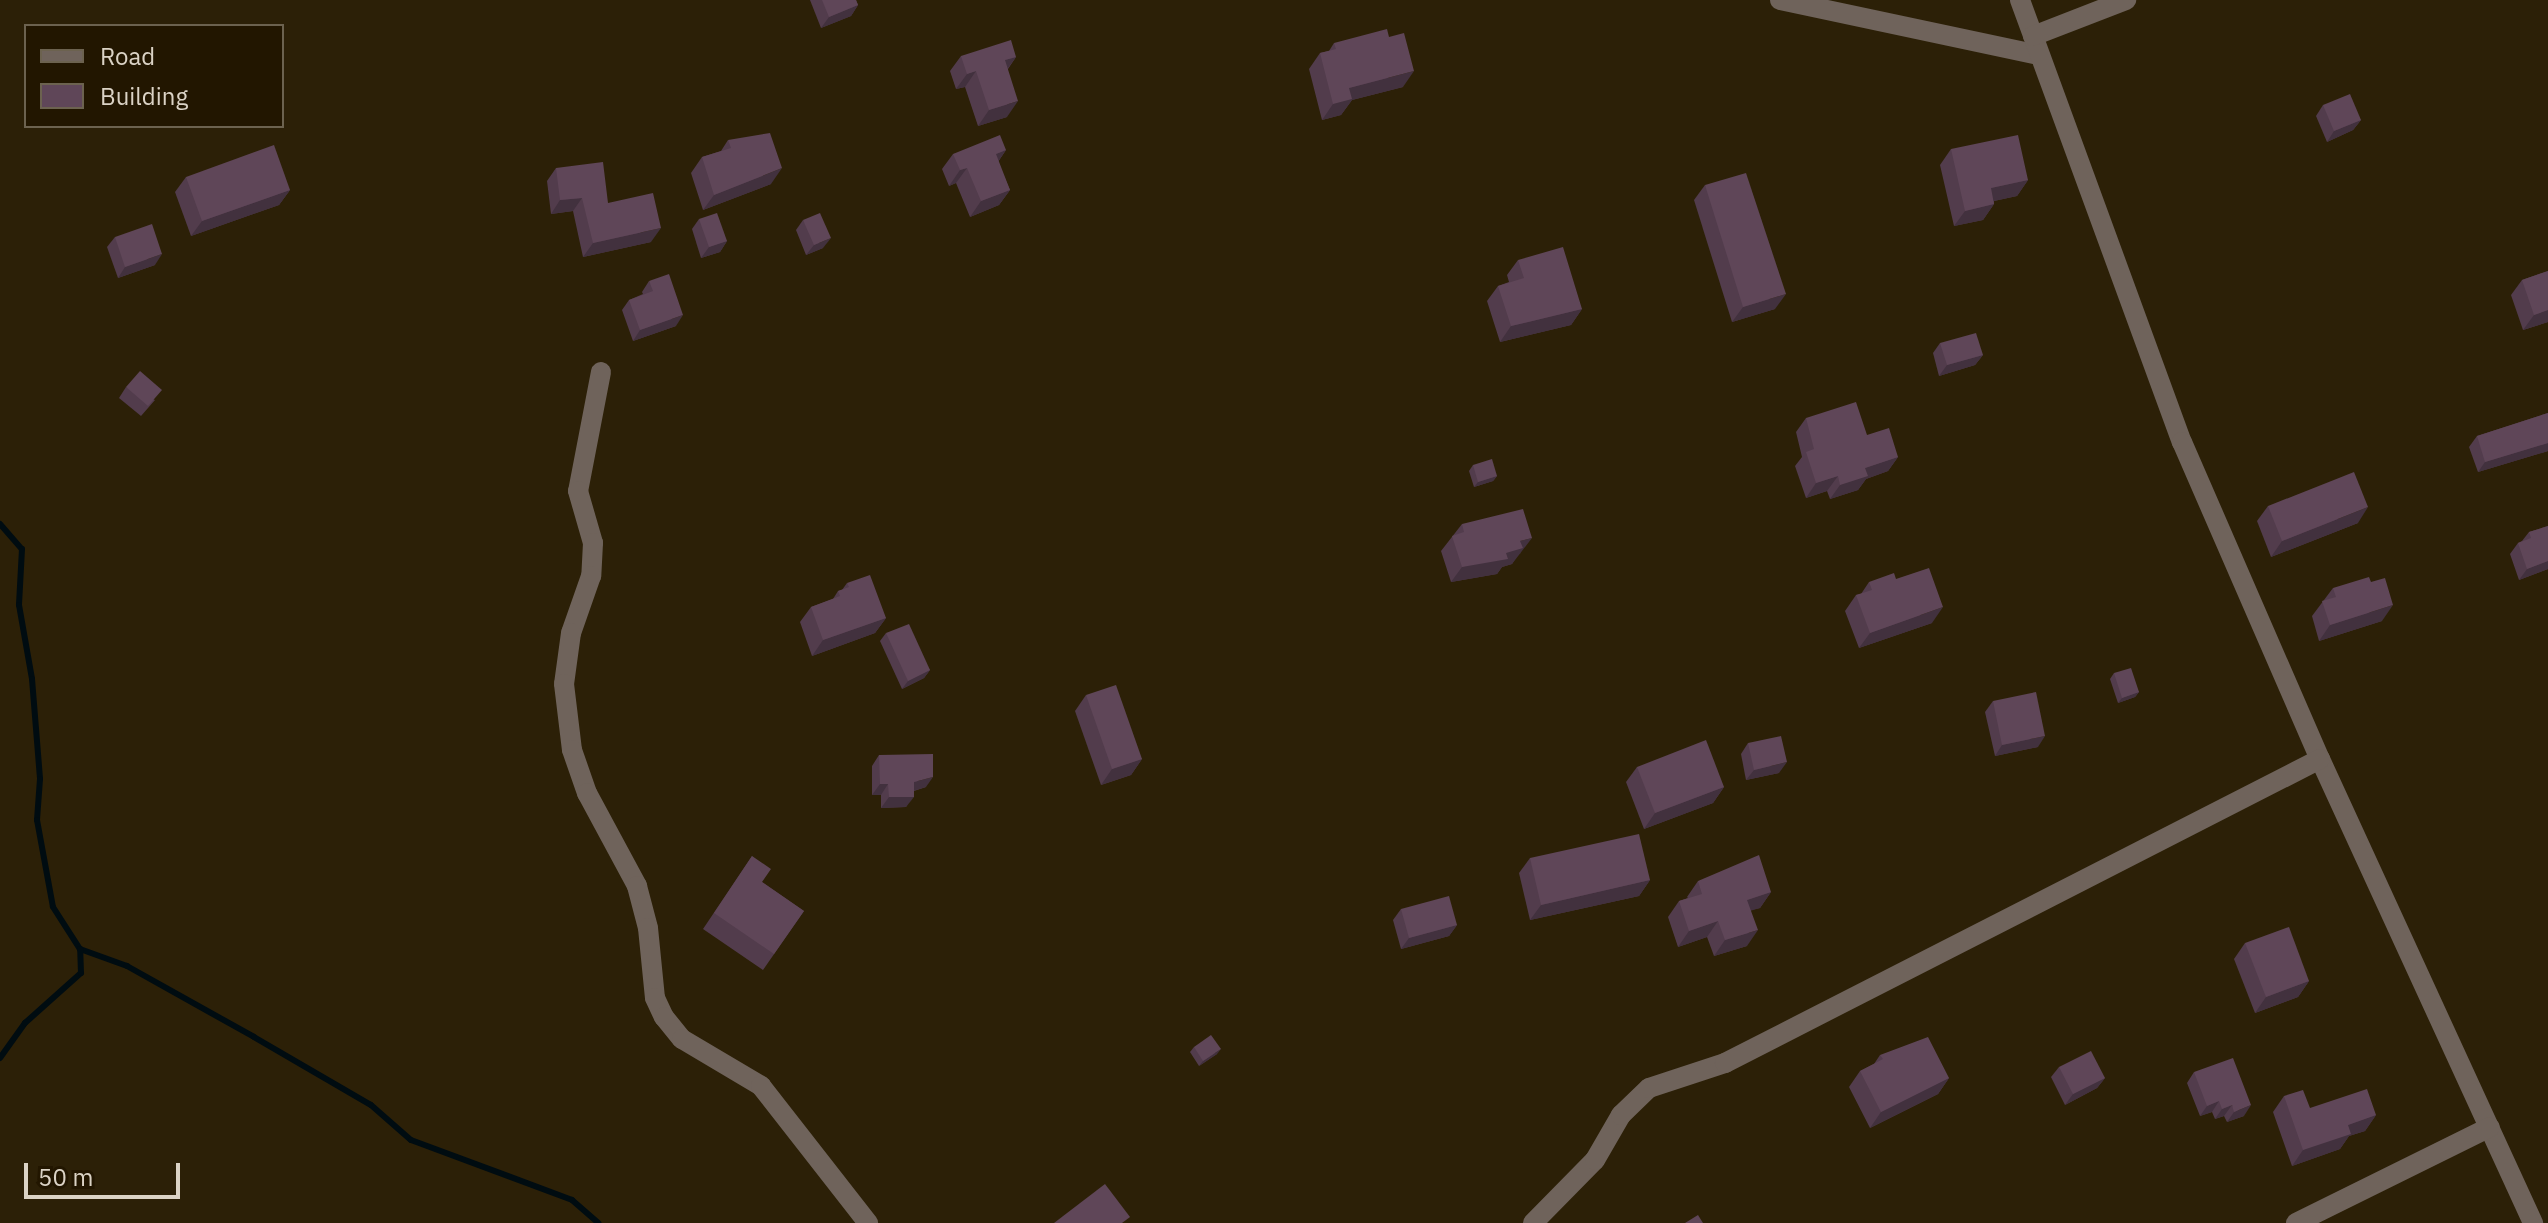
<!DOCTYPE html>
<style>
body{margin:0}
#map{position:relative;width:2548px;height:1223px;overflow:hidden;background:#2c2007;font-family:"IBM Plex Sans",sans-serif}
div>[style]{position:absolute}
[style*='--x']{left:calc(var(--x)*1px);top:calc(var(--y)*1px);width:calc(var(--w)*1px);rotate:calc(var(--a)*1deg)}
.stream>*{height:6px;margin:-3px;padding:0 3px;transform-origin:3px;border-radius:3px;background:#000c11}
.minor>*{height:20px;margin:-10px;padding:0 10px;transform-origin:10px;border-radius:10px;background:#6f635b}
.wall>*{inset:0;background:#523c4c}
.shaded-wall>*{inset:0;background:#42313e}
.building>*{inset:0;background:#5f4658}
span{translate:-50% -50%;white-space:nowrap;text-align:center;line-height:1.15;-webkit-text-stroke:7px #221600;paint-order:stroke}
.legend{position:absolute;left:24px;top:24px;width:260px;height:104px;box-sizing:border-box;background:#221600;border:2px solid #6c624f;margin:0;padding:10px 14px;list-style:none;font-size:24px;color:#dbd3c5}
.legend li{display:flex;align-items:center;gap:16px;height:40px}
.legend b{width:40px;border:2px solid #6c624f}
.scale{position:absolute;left:24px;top:1163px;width:156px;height:36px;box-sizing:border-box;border:4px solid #dbd3c5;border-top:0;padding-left:10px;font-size:24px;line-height:28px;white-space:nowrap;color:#dbd3c5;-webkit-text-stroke:6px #221600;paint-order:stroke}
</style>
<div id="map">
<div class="stream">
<i style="--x:0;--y:524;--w:33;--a:49"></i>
<i style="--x:22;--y:549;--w:56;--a:93.1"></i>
<i style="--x:19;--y:605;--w:75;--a:80"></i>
<i style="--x:32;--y:679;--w:100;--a:85.4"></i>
<i style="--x:40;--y:779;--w:41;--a:94.2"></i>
<i style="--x:37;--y:820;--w:88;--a:79.6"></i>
<i style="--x:53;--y:907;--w:50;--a:57.3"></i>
<i style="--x:80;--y:949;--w:50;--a:19.9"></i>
<i style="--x:127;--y:966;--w:145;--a:29.2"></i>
<i style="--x:254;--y:1037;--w:135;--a:30.2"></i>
<i style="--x:371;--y:1105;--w:53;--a:41.2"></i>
<i style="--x:411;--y:1140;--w:172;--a:20.4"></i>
<i style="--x:572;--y:1200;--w:35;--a:41"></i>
<i style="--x:0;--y:1058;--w:43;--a:-54.5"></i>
<i style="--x:25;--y:1023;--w:75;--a:-41.8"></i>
<i style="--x:81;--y:973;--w:24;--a:-92"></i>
</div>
<div class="minor">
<i style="--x:1780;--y:0;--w:265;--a:12"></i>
<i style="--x:2020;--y:0;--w:471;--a:69.9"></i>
<i style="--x:2182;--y:442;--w:346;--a:66.5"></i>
<i style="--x:2320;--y:759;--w:511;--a:65.34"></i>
<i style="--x:2033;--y:36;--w:100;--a:-21.2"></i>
<i style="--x:601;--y:372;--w:121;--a:100.9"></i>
<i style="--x:578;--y:491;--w:54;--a:73.9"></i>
<i style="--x:593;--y:543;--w:33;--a:93"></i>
<i style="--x:591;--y:576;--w:60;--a:109.3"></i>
<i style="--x:571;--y:633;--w:51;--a:97.8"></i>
<i style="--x:564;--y:684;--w:66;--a:83.1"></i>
<i style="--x:572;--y:750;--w:46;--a:70.8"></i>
<i style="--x:587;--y:793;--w:106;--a:61.7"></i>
<i style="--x:637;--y:886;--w:43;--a:75.3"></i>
<i style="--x:648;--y:928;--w:70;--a:84.3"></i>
<i style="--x:655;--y:998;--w:21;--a:65"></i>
<i style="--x:664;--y:1017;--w:28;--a:51"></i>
<i style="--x:682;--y:1039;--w:92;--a:30.7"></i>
<i style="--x:761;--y:1086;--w:174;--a:52"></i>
<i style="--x:1533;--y:1223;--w:88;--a:-45.5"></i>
<i style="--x:1595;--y:1160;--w:52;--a:-60"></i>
<i style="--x:1621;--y:1115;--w:39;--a:-44"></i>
<i style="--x:1649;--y:1088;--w:80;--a:-18.2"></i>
<i style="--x:1725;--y:1063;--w:668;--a:-27.06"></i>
<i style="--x:2296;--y:1223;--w:216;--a:-26.3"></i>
</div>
<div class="wall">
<i style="clip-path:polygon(810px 0,856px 0,858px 5px,851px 16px,821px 28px)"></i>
<i style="clip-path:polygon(1334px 43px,1403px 87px,1352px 100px,1341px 115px,1322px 120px,1309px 69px,1320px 53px,1329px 51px)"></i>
<i style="clip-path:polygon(961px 56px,1016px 57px,1008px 69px,1007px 117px,978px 126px,965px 87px,956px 89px,950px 71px)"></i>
<i style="clip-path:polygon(2323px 105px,2361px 120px,2353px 130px,2327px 142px,2316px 116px)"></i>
<i style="clip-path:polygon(728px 140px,771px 184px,703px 210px,691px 173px,702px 157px,721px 151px)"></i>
<i style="clip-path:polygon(1951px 149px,2028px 180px,2017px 196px,1994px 201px,1994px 204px,1983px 220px,1954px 226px,1940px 165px)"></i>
<i style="clip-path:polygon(1006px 150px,998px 162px,1010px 190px,999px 205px,970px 217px,956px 183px,949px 186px,942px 169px,953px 154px)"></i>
<i style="clip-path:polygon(556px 168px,608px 203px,651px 242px,583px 257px,573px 211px,551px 214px,547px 181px)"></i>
<i style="clip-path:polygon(186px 177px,290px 190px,279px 205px,191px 236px,175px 192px)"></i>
<i style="clip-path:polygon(1705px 185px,1775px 309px,1732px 322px,1694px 200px)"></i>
<i style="clip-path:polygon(699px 219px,727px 241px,720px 252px,701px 258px,692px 229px)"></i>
<i style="clip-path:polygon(803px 220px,823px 248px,806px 255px,796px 230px)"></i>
<i style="clip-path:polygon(115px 237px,155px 265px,118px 278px,107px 247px)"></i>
<i style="clip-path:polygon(1518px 260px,1582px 309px,1571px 325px,1500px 342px,1487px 301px,1498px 286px,1509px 282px,1507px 275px)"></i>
<i style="clip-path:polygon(2548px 271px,2548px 322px,2523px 330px,2511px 295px,2522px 280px)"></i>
<i style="clip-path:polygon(649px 281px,676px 326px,633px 341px,622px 310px,629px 300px,643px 294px,642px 292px)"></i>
<i style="clip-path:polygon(1940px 343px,1983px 355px,1975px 365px,1939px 376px,1933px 353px)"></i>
<i style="clip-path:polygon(126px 387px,155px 400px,141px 416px,119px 398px)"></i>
<i style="clip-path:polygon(2548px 413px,2548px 451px,2478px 472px,2469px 447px,2477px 436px)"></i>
<i style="clip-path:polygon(1806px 418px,1867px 435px,1898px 457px,1888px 471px,1866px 479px,1858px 490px,1830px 499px,1827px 491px,1806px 498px,1795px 466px,1802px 457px,1796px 432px)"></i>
<i style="clip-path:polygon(1473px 465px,1497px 476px,1493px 481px,1474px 487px,1469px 471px)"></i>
<i style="clip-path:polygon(2268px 506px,2358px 523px,2271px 557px,2257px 521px)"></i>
<i style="clip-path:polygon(1462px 524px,1521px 553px,1518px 554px,1512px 564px,1502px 567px,1497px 574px,1451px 582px,1441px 551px)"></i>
<i style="clip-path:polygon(2548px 526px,2548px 569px,2519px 580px,2510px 554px,2518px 543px,2522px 541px,2529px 532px)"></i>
<i style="clip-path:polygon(1869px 582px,1932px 623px,1859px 648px,1845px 611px,1856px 595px,1861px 594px)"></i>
<i style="clip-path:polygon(847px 583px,886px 618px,875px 633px,812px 656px,800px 622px,811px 607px,833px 599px,838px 591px,842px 590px)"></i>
<i style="clip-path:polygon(2333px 588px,2382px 621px,2319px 641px,2312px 616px)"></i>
<i style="clip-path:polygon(886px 633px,930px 670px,924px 678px,902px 689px,880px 641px)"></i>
<i style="clip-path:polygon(2114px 673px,2139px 692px,2135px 697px,2118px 703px,2110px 679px)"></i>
<i style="clip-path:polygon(1086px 695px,1142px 759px,1131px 775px,1101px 785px,1075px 711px)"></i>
<i style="clip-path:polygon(1993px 701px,2038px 747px,1995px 756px,1985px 712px)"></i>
<i style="clip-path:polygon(1748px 743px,1779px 773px,1746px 780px,1741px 754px)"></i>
<i style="clip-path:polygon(879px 755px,926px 787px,914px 791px,906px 807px,881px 808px,881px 795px,872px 795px,872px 766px)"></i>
<i style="clip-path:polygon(1637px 767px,1724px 787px,1713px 803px,1644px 829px,1626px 782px)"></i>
<i style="clip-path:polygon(752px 856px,762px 882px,804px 911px,763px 970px,703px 929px)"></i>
<i style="clip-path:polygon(1530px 858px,1650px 880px,1639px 896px,1530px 920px,1519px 873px)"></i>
<i style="clip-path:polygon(1698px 881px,1771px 892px,1760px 908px,1751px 910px,1747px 946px,1714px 956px,1707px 937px,1678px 947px,1668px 917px,1679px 901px,1688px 898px,1687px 897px)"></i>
<i style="clip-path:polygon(1401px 909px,1457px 925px,1449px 936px,1401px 949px,1393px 920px)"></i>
<i style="clip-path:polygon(2245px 943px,2309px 981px,2298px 997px,2255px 1013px,2234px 959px)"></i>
<i style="clip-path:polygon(1194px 1047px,1217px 1054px,1199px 1066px,1190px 1052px)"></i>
<i style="clip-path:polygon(1880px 1055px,1949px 1078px,1938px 1094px,1870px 1128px,1849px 1087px,1860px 1071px,1874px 1064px)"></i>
<i style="clip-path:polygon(2059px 1067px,2105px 1078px,2097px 1088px,2065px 1105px,2051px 1077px)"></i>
<i style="clip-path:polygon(2194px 1072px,2244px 1116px,2227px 1122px,2224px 1116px,2215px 1119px,2212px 1112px,2200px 1116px,2187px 1083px)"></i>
<i style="clip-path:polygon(2284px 1096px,2310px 1108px,2376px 1115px,2365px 1131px,2349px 1136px,2340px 1149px,2292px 1166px,2273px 1112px)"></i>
</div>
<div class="shaded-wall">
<i style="clip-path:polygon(858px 5px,851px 16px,821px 28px,829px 17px)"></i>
<i style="clip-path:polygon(1016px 57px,1005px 72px,1005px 60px)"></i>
<i style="clip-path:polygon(976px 71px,965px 87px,956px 89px,967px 74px)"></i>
<i style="clip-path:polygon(1414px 71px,1403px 87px,1352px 100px,1341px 115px,1322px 120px,1333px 104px,1349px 88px)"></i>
<i style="clip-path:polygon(1018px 101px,1007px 117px,978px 126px,989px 110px)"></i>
<i style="clip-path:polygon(2361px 120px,2353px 130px,2327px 142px,2334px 131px)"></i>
<i style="clip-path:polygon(1006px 150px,995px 166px,996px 154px)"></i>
<i style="clip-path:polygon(782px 168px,771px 184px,703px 210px,714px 195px)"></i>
<i style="clip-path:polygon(967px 168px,956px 183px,949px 186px,960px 170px)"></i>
<i style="clip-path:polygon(2028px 180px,2017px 196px,1980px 204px,1991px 188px)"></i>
<i style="clip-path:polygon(290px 190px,279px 205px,191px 236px,202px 221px)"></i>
<i style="clip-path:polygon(1010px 190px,999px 205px,970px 217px,981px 201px)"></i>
<i style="clip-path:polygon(582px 198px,573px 211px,551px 214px,560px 200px)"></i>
<i style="clip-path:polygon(1994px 204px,1983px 220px,1954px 226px,1965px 211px)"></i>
<i style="clip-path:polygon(661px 228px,651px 242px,583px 257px,593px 243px)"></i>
<i style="clip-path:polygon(831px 238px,823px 248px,806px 255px,814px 245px)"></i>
<i style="clip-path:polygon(727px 241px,720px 252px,701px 258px,709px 247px)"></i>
<i style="clip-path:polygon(162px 254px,155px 265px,118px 278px,125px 267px)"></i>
<i style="clip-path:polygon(1786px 294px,1775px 309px,1732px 322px,1743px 307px)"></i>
<i style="clip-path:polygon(1582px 309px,1571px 325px,1500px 342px,1511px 326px)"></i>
<i style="clip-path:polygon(2548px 310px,2548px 322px,2523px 330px,2534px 315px)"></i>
<i style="clip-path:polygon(683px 315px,676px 326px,633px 341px,640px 330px)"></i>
<i style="clip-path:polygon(1983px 355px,1975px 365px,1939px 376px,1947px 365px)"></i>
<i style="clip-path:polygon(2548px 443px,2548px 451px,2478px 472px,2485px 462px)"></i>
<i style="clip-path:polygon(1898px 457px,1888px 471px,1866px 479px,1858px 490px,1830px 499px,1840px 485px,1865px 468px)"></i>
<i style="clip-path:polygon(1497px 476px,1493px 481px,1474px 487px,1478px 482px)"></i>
<i style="clip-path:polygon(1838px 476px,1827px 491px,1806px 498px,1816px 483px)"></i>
<i style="clip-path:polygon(2368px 507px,2358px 523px,2271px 557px,2282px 541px)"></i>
<i style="clip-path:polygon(1532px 538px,1512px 564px,1502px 567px,1497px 574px,1451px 582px,1462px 567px,1506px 553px,1520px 541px)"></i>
<i style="clip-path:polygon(2548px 561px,2548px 569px,2519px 580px,2527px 569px)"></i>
<i style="clip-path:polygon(2393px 605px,2382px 621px,2319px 641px,2330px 625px)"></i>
<i style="clip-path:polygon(1943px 607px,1932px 623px,1859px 648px,1870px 633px)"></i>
<i style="clip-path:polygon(886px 618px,875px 633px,812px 656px,823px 640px)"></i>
<i style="clip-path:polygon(930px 670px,924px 678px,902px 689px,908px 681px)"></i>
<i style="clip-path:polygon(2139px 692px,2135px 697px,2118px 703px,2122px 698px)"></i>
<i style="clip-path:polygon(2045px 736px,2038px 747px,1995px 756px,2002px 745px)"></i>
<i style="clip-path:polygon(1142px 759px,1131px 775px,1101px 785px,1112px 769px)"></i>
<i style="clip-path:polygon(1787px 762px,1779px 773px,1746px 780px,1754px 770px)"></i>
<i style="clip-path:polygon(933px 777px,926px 787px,906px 793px,914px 782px)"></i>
<i style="clip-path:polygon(880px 784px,888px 784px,881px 795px,872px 795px)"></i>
<i style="clip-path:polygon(1724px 787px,1713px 803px,1644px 829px,1655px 813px)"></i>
<i style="clip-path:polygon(889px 797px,914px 797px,906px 807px,881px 808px)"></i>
<i style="clip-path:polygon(1650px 880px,1639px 896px,1530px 920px,1541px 905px)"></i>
<i style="clip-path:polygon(1771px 892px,1760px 908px,1736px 915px,1747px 900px)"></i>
<i style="clip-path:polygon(1718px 921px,1707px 937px,1678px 947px,1689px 931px)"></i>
<i style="clip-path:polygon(1457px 925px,1449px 936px,1401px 949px,1409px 938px)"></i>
<i style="clip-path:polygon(1758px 930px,1747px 946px,1714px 956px,1725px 940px)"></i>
<i style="clip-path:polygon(2309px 981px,2298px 997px,2255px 1013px,2266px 997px)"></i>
<i style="clip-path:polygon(1221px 1049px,1217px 1054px,1199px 1066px,1203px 1061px)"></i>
<i style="clip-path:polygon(1949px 1078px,1938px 1094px,1870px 1128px,1881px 1112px)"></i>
<i style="clip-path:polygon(2105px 1078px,2097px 1088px,2065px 1105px,2073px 1094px)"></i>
<i style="clip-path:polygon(2219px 1101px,2212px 1112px,2200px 1116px,2207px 1106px)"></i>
<i style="clip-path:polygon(2232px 1105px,2224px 1116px,2215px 1119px,2222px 1109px)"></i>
<i style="clip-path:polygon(2251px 1105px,2244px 1116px,2227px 1122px,2234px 1112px)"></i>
<i style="clip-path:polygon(2376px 1115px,2365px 1131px,2349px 1136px,2340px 1149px,2292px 1166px,2303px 1150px,2348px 1125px)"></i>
</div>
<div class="building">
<i style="clip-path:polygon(822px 0,856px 0,858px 5px,829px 17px)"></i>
<i style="clip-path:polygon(1387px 29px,1389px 37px,1404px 33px,1414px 71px,1349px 88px,1352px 99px,1333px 104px,1320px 53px,1336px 49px,1334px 43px)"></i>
<i style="clip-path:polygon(1011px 40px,1016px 57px,1005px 60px,1018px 101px,989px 110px,976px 71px,967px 74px,961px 56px)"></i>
<i style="clip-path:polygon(2350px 94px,2361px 120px,2334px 131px,2323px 105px)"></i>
<i style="clip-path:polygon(770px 133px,782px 168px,714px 195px,702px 157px,731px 148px,728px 140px)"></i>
<i style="clip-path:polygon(1000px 135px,1006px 150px,996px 154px,1010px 190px,981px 201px,967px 168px,960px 170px,953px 154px)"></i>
<i style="clip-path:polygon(2018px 135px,2028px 180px,1991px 188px,1994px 204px,1965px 211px,1951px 149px)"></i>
<i style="clip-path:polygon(274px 145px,290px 190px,202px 221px,186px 177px)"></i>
<i style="clip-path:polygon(603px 162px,608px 203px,653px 193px,661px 228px,593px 243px,582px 198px,560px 200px,556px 168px)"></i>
<i style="clip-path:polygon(1746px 173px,1786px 294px,1743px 307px,1705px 185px)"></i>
<i style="clip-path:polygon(717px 213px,727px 241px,709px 247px,699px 219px)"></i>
<i style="clip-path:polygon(820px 213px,831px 238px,814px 245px,803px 220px)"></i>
<i style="clip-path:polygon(152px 224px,162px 254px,125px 267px,115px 237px)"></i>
<i style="clip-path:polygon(1563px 247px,1582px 309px,1511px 326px,1498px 286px,1524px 278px,1518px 260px)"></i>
<i style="clip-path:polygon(2548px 271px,2548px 310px,2534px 315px,2522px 280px)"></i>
<i style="clip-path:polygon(669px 274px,683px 315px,640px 330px,629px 300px,653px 291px,649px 281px)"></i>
<i style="clip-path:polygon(1976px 333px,1983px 355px,1947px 365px,1940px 343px)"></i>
<i style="clip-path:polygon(140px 371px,162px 390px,148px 406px,126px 387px)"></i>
<i style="clip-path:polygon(1856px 402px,1867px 435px,1889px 428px,1898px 457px,1865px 468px,1868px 476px,1840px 485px,1838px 476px,1816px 483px,1806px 452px,1814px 449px,1806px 418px)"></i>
<i style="clip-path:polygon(2548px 413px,2548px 443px,2485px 462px,2477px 436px)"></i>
<i style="clip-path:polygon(1492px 459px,1497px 476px,1478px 482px,1473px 465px)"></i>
<i style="clip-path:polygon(2354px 472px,2368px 507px,2282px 541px,2268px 506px)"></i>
<i style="clip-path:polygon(1523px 509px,1532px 538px,1520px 541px,1523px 548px,1506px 553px,1508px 559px,1462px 567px,1452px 536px,1464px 532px,1462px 524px)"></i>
<i style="clip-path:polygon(2548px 526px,2548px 561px,2527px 569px,2518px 543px,2531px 538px,2529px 532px)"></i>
<i style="clip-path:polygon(1929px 568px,1943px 607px,1870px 633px,1856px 595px,1872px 590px,1869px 582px,1894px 573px,1896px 579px)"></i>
<i style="clip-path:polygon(870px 575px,886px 618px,823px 640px,811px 607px,840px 596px,838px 591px,849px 587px,847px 583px)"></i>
<i style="clip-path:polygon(2369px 577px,2371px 582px,2385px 578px,2393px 605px,2330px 625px,2322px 601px,2336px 597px,2333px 588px)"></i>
<i style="clip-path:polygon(909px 624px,930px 670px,908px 681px,886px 633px)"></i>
<i style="clip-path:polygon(2131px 668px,2139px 692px,2122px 698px,2114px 673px)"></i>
<i style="clip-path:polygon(1116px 685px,1142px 759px,1112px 769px,1086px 695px)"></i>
<i style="clip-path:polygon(2036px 692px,2045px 736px,2002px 745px,1993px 701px)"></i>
<i style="clip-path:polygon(1781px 736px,1787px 762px,1754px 770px,1748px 743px)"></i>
<i style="clip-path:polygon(1706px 740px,1724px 787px,1655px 813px,1637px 767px)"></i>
<i style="clip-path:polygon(933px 754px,933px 777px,914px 782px,914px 797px,889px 797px,888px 784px,880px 784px,879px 755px)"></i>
<i style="clip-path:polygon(1639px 834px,1650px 880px,1541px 905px,1530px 858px)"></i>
<i style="clip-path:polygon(1759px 855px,1771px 892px,1747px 900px,1758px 930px,1725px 940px,1718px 921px,1689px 931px,1679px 901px,1702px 894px,1698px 881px)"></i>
<i style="clip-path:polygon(752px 856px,771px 869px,762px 882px,804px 911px,774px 954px,714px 913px)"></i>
<i style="clip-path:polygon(1449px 896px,1457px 925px,1409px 938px,1401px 909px)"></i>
<i style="clip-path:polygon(2289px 927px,2309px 981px,2266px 997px,2245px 943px)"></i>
<i style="clip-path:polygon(1211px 1035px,1221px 1049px,1203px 1061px,1194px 1047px)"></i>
<i style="clip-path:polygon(1928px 1037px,1949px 1078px,1881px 1112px,1860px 1071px,1883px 1059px,1880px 1055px)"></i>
<i style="clip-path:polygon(2091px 1051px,2105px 1078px,2073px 1094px,2059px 1067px)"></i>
<i style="clip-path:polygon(2233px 1058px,2251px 1105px,2234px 1112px,2232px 1105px,2222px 1109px,2219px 1101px,2207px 1106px,2194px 1072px)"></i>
<i style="clip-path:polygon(2367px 1089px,2376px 1115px,2348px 1125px,2351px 1134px,2303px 1150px,2284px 1096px,2303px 1090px,2310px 1108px)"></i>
<i style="clip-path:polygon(1105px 1184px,1130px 1217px,1122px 1223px,1054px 1223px)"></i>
<i style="clip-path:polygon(1698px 1215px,1703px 1223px,1685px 1223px)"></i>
</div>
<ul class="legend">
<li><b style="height:10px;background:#6f635b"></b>Road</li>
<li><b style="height:22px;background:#5f4658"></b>Building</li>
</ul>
<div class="scale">50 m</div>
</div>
